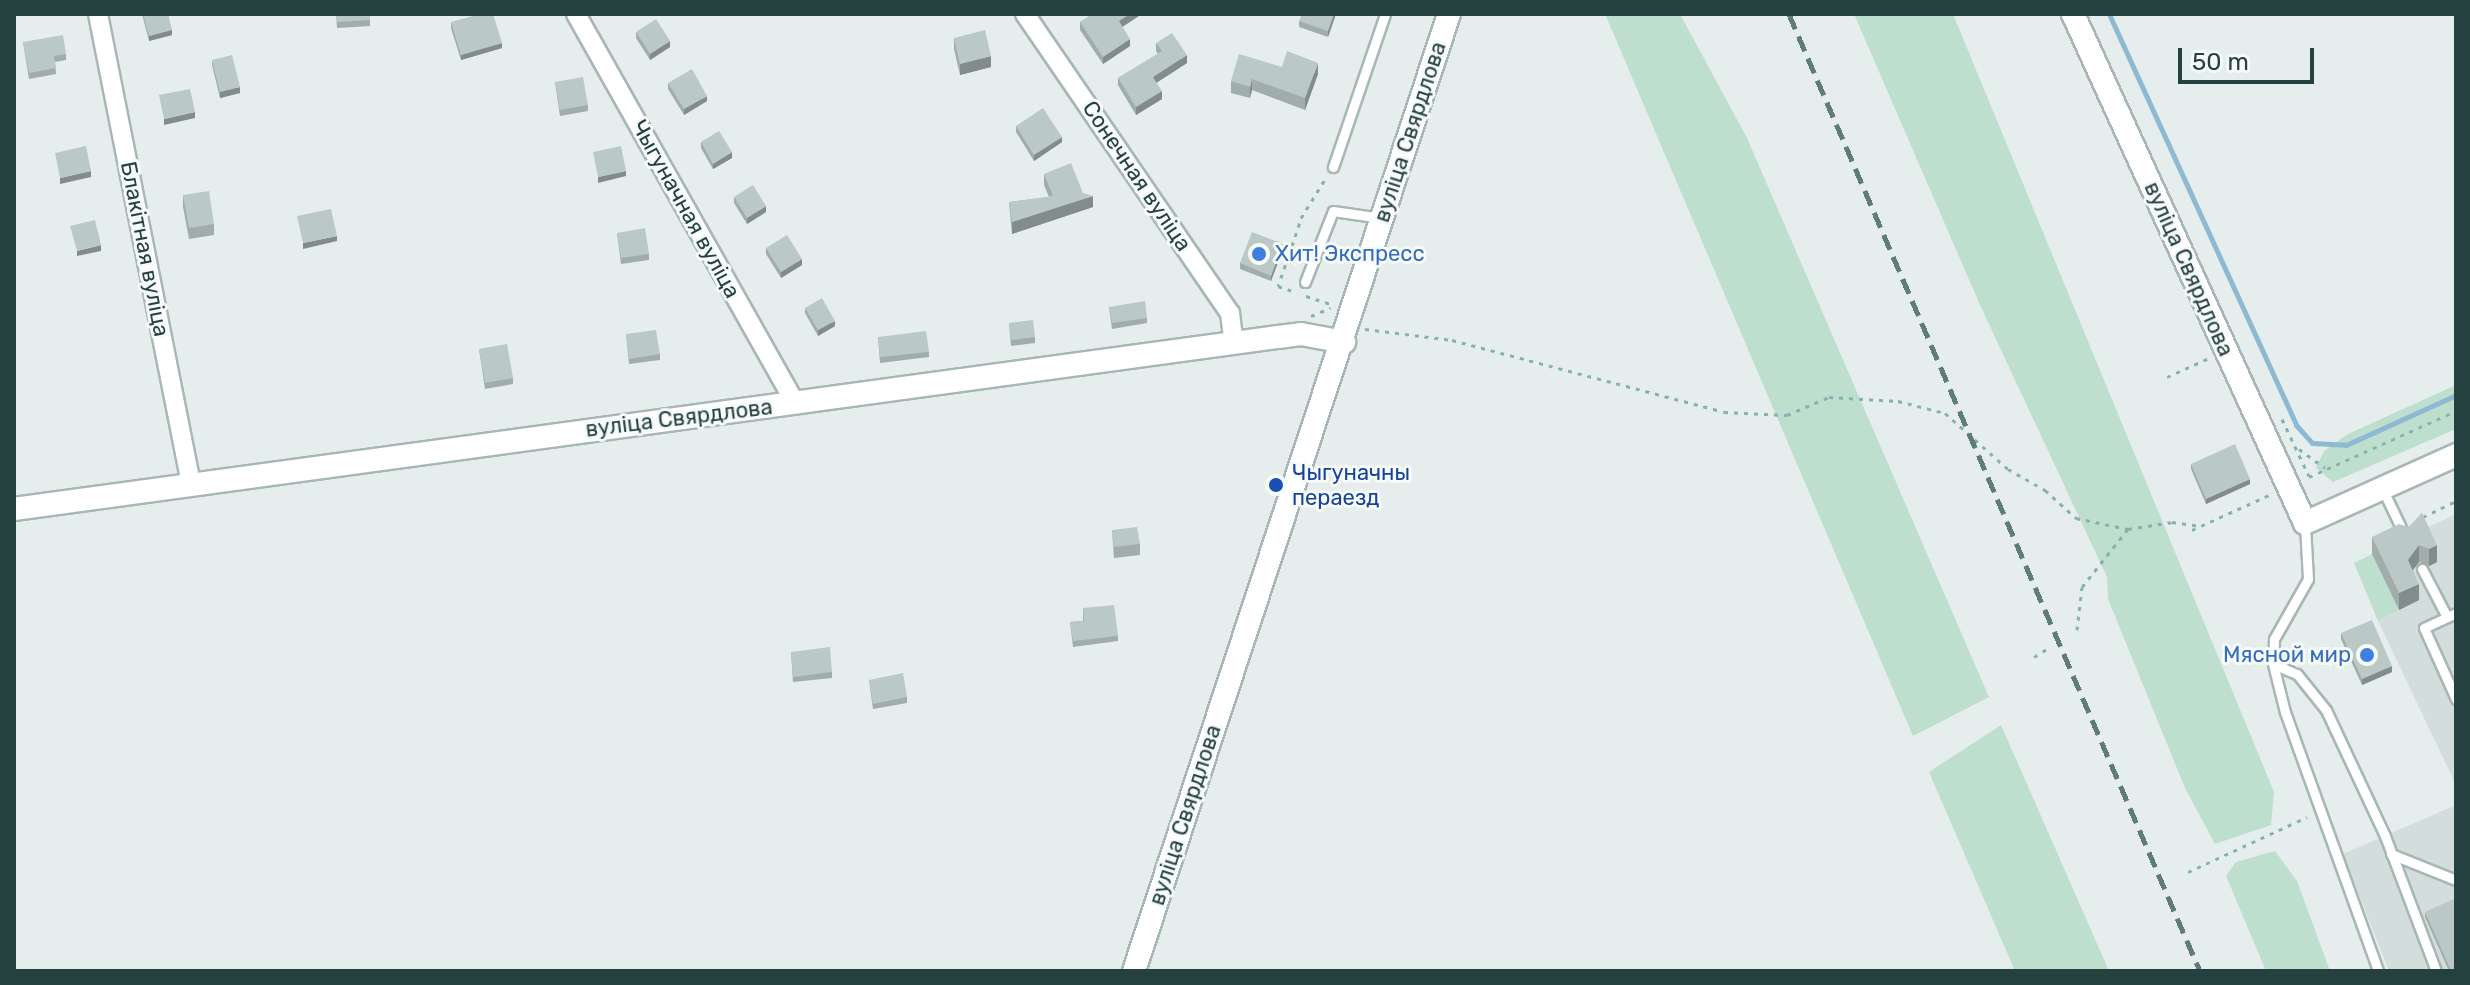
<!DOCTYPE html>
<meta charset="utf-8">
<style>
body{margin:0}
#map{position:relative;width:2470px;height:985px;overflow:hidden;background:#e5eeec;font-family:Rubik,sans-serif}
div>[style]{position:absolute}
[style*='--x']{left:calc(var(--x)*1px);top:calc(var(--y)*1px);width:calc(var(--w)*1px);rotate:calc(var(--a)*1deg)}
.built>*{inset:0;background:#d3dedc}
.green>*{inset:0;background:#bedfce}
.stream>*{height:5px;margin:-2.5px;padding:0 2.5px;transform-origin:2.5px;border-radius:2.5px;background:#8eb9d3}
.path>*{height:3px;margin-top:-1.5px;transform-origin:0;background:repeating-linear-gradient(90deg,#86b2ae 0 4px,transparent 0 10px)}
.roads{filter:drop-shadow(2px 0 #a7b7b5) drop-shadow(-2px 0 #a7b7b5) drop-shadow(0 2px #a7b7b5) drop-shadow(0 -2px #a7b7b5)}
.service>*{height:9px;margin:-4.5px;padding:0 4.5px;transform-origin:4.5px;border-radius:4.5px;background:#fff}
.minor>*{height:18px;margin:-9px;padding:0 9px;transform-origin:9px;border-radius:9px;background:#fff}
.tertiary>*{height:22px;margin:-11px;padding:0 11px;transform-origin:11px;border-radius:11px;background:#fff}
.rail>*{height:5px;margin-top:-2.5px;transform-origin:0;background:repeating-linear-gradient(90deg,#5f7c7a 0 16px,transparent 0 24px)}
.wall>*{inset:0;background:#a0adaa}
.shaded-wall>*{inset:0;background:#828d8b}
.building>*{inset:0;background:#bac9c6}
.dots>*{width:22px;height:22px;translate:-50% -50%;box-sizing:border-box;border:4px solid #f6faf9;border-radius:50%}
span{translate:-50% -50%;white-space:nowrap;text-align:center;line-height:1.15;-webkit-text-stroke:6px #f6faf9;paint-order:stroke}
.street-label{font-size:22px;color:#24413f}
.shop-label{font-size:22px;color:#366cbe}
.left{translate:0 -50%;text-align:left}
.right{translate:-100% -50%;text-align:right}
.transit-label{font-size:22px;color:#164399}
.frame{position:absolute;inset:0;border:16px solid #24413f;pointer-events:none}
.scale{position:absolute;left:2178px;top:48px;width:136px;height:36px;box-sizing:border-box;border:4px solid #24413f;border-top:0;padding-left:10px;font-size:24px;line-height:28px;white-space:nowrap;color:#24413f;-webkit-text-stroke:6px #f6faf9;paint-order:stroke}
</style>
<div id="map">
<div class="built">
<i style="clip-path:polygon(2456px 514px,2456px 785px,2378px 621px,2399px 610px,2372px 554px)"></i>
<i style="clip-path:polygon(2456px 805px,2456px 971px,2389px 971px,2343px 854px)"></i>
</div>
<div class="green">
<i style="clip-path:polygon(1605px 14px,1680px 14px,1747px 138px,1989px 697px,1913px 736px)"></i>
<i style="clip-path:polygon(1854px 14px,1953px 14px,2274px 792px,2271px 825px,2215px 844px,2185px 788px,2108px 599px,2107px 577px,1980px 305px)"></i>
<i style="clip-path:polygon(2456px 385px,2456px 429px,2333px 482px,2316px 468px,2324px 451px,2348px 434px)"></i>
<i style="clip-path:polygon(2372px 554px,2399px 610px,2378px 621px,2354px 563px)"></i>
<i style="clip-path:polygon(2001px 725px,2109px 971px,2015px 971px,1929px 772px)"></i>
<i style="clip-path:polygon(2275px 851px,2297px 881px,2330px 971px,2266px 971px,2226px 876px,2236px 862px)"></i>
</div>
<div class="stream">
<i style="--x:2109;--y:14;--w:452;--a:65.5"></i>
<i style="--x:2296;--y:425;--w:24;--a:48"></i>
<i style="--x:2312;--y:443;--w:34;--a:3"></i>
<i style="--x:2346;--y:445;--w:121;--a:-24.4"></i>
</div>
<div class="path">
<i style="--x:1275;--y:242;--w:17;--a:13"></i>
<i style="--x:1292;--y:246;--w:42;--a:109.3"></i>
<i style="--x:1278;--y:286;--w:18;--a:19"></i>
<i style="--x:1292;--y:246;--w:29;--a:-72"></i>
<i style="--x:1301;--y:218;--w:49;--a:-58.2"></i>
<i style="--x:1306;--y:296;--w:28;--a:18"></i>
<i style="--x:1311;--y:316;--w:21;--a:-23"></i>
<i style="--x:1365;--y:329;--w:88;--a:7.2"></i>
<i style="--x:1452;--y:340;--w:281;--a:14.8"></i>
<i style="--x:1724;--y:412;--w:63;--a:2.7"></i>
<i style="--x:1787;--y:415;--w:46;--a:-23.2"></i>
<i style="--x:1829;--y:397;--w:69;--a:3.3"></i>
<i style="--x:1898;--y:401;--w:49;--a:14.3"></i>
<i style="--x:1945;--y:413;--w:84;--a:41.6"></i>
<i style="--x:2008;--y:469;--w:43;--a:29.6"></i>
<i style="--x:2045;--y:490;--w:42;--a:42.1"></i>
<i style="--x:2076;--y:518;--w:53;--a:11.9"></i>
<i style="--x:2128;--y:529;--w:45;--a:-9"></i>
<i style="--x:2172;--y:522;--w:29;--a:8"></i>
<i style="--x:2167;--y:377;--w:44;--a:-24.2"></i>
<i style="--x:2282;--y:419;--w:63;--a:64.7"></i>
<i style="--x:2299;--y:449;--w:32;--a:36"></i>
<i style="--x:2309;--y:477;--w:161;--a:-24.2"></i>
<i style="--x:2423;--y:517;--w:37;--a:-26"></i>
<i style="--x:2192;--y:530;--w:85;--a:-24.4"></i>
<i style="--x:2077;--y:630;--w:43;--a:-83.4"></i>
<i style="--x:2082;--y:587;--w:74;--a:-51.6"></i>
<i style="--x:2034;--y:657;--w:19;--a:-32"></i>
<i style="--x:2188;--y:872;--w:131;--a:-24.8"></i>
</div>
<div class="roads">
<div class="service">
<i style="--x:1333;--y:167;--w:162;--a:-71.2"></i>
<i style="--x:1305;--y:282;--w:76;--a:-68.5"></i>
<i style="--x:1333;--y:211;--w:49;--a:8.3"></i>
<i style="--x:2383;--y:490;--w:49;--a:64.5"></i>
<i style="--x:2305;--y:525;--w:54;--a:86.8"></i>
<i style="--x:2308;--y:579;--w:69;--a:119.5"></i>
<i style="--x:2274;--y:639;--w:25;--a:92"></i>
<i style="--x:2273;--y:664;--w:49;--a:76"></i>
<i style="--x:2285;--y:712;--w:275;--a:70.2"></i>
<i style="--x:2422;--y:569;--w:54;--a:62.5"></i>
<i style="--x:2456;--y:613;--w:35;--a:155"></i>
<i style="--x:2424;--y:628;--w:78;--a:65.7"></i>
<i style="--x:2273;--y:664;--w:26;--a:23"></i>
<i style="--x:2297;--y:674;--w:46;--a:51.1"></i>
<i style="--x:2326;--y:710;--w:139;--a:64.9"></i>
<i style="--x:2385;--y:836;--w:144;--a:69.3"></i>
<i style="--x:2391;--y:854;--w:70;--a:21.8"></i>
</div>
<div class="minor">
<i style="--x:98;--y:14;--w:479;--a:78.8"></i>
<i style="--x:576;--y:14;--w:448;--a:60.6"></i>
<i style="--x:1025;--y:14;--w:363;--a:55.6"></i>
<i style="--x:1230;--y:313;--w:31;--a:83"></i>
</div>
<div class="tertiary">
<i style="--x:2073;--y:14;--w:559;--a:65.5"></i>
<i style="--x:2305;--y:523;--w:166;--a:-24.2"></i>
<i style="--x:14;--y:509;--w:1276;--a:-7.75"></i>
<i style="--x:1278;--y:337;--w:23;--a:-7"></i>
<i style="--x:1301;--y:334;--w:44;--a:10.5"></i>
<i style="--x:1134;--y:971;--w:1008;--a:-71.78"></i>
</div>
</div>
<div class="rail">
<i style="--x:1789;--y:14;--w:1042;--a:66.76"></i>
</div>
<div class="wall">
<i style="clip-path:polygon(142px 14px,168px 14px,172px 35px,149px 41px)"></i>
<i style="clip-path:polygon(336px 14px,370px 14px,370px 26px,337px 28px)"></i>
<i style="clip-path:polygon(1093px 14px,1142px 14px,1122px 27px,1130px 46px,1103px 64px,1080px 30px,1080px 22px)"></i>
<i style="clip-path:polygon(1336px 14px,1328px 37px,1299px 27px,1299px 21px)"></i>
<i style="clip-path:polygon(451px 22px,502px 48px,461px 60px,451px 28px)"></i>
<i style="clip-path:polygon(636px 32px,670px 47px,650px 60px,636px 38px)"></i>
<i style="clip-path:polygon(954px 38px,991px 67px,960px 75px,954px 49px)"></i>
<i style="clip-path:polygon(23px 42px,66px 54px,66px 60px,55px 62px,56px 74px,29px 79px)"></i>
<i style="clip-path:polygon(1156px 43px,1187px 63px,1156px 83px,1162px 99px,1136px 115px,1118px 85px,1118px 78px,1158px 54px,1156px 51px)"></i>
<i style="clip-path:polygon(212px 60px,240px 93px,220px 98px,212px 65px)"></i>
<i style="clip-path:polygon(1282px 67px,1318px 74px,1305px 110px,1252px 90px,1250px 98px,1231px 93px,1231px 81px)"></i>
<i style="clip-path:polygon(555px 82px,588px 105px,588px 111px,560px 116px)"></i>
<i style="clip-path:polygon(668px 83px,707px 101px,684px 115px,668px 89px)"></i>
<i style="clip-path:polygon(1016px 126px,1062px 142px,1034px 161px,1016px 132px)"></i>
<i style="clip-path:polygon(701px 142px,732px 158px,713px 169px,701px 148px)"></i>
<i style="clip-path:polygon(1044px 174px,1083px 193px,1093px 207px,1012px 234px,1009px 202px,1049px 197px,1044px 185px)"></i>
<i style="clip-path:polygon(183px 195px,214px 224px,214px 235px,189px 239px,183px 207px)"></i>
<i style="clip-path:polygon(734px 197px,766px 212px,747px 224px,734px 203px)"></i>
<i style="clip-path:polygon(617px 233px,649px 254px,649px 260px,621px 264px)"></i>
<i style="clip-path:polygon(766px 248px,802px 265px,781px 278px,766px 254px)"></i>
<i style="clip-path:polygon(1283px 249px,1271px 281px,1240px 269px,1240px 263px)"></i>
<i style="clip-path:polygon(1109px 307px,1147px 318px,1147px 323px,1112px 329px)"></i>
<i style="clip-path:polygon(805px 308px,835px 326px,818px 336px,805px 313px)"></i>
<i style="clip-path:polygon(1009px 323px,1035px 337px,1035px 343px,1011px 346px)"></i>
<i style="clip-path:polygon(626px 334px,660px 354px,660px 360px,629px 364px)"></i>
<i style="clip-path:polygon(878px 337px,929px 352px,929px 357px,880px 363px)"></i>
<i style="clip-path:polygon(479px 349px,513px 378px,513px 384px,485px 389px)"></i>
<i style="clip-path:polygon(2191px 464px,2250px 484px,2206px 504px,2191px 469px)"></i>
<i style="clip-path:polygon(2422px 513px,2437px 562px,2429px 566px,2419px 562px,2413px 570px,2419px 600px,2399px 610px,2372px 554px,2372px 537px,2409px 527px)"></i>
<i style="clip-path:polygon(1112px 530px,1140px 544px,1140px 555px,1114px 558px)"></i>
<i style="clip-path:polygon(1083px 608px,1118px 636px,1118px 641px,1073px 647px,1070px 622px,1083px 621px)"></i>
<i style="clip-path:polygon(2341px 633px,2392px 672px,2362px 685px,2341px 639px)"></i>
<i style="clip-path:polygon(791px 652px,832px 672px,832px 678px,793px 682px)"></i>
<i style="clip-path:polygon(869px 680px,907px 697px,907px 703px,873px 709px)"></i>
<i style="clip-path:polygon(2425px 912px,2456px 971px,2449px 971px,2425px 917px)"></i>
</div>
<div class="shaded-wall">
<i style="clip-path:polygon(1130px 14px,1142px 14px,1119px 29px,1119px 21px)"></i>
<i style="clip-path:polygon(1334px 14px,1336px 14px,1328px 37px,1328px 31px)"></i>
<i style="clip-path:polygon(172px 30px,172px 35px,149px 41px,149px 36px)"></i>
<i style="clip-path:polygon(1130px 39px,1130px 46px,1103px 64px,1103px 57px)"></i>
<i style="clip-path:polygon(670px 41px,670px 47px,650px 60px,650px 54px)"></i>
<i style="clip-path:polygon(502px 43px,502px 48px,461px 60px,461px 55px)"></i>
<i style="clip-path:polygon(1187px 55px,1187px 63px,1153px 85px,1153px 77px)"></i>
<i style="clip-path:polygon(991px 56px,991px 67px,960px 75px,960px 64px)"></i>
<i style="clip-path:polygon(1318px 63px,1318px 74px,1305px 110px,1305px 98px)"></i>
<i style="clip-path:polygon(1252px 79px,1252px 90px,1250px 98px,1250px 87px)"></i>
<i style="clip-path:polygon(240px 87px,240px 93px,220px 98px,220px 92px)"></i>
<i style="clip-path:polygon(1162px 91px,1162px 99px,1136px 115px,1136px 107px)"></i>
<i style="clip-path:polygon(707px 96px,707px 101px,684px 115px,684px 109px)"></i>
<i style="clip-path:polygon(195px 112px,195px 118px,164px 125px,164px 119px)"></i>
<i style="clip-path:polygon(1062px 137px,1062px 142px,1034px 161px,1034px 155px)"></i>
<i style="clip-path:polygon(732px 152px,732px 158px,713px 169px,713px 164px)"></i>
<i style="clip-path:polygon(91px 171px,91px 177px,60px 184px,60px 178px)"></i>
<i style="clip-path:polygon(626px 171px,626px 176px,598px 183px,598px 177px)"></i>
<i style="clip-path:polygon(1093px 196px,1093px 207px,1012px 234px,1012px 222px)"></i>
<i style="clip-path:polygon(766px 206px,766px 212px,747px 224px,747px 218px)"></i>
<i style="clip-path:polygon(337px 236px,337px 241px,303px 249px,303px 243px)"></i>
<i style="clip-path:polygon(1283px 244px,1283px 249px,1271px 281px,1271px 276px)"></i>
<i style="clip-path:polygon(101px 245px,101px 251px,77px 256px,77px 251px)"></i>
<i style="clip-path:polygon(802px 259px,802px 265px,781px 278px,781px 272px)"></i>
<i style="clip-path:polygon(835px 321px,835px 326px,818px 336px,818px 330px)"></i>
<i style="clip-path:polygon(2250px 479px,2250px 484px,2206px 504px,2206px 499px)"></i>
<i style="clip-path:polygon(2419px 545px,2419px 562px,2408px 576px,2408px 560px)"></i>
<i style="clip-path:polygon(2437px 545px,2437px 562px,2429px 566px,2429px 549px)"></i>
<i style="clip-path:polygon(2419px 584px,2419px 600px,2399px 610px,2399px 593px)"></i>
<i style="clip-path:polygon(2392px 666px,2392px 672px,2362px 685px,2362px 679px)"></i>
</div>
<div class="building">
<i style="clip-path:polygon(143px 14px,168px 14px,172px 30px,149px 36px)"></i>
<i style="clip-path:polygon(336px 14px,370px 14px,370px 20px,337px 22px)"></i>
<i style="clip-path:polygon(480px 14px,493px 14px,502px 43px,461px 55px,451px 22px)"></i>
<i style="clip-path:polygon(1093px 14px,1130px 14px,1119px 21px,1130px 39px,1103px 57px,1080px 22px)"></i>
<i style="clip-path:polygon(1302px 14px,1334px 14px,1328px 31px,1299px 21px)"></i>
<i style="clip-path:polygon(656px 19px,670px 41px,650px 54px,636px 32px)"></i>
<i style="clip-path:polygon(985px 30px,991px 56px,960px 64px,954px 38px)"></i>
<i style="clip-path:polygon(1172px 33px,1187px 55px,1153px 77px,1162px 91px,1136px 107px,1118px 78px,1162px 51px,1156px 43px)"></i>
<i style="clip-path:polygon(63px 35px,66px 54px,54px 56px,56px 68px,29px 73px,23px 42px)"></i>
<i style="clip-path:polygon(1287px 51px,1318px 63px,1305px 98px,1252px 79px,1250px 87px,1231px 81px,1239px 54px,1282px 67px)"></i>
<i style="clip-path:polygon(232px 55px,240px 87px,220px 92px,212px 60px)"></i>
<i style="clip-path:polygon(692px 69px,707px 96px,684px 109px,668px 83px)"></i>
<i style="clip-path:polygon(583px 77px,588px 105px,560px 110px,555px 82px)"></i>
<i style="clip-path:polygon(190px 89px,195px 112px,164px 119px,159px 95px)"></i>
<i style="clip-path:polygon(1043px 108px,1062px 137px,1034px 155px,1016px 126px)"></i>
<i style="clip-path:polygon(719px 131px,732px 152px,713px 164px,701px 142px)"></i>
<i style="clip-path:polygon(86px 146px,91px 171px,60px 178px,55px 153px)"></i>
<i style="clip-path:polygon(621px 146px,626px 171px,598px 177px,593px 152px)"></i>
<i style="clip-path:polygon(1071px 163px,1083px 193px,1093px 196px,1012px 222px,1009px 202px,1053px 196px,1044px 174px)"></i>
<i style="clip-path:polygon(753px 185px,766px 206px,747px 218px,734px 197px)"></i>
<i style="clip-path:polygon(209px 191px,214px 224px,189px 228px,183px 195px)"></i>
<i style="clip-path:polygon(331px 209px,337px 236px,303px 243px,297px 216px)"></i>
<i style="clip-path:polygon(95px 220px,101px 245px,77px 251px,70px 226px)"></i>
<i style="clip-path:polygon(645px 228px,649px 254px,621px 258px,617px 233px)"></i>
<i style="clip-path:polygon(1252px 232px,1283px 244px,1271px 276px,1240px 263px)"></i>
<i style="clip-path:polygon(787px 235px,802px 259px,781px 272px,766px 248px)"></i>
<i style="clip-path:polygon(822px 298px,835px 321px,818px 330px,805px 308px)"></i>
<i style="clip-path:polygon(1145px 301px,1147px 318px,1112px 323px,1109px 307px)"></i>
<i style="clip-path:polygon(1033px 320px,1035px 337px,1011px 340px,1009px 323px)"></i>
<i style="clip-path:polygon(656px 330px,660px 354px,629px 359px,626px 334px)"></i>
<i style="clip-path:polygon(926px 331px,929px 352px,880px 357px,878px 337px)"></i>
<i style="clip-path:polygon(507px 344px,513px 378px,485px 383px,479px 349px)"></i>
<i style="clip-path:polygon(2235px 444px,2250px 479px,2206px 499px,2191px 464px)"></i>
<i style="clip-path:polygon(2422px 513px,2437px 545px,2429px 549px,2419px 545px,2408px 560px,2419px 584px,2399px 593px,2372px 537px,2399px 524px,2409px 527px)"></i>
<i style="clip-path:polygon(1137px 527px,1140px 544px,1114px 547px,1112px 530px)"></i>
<i style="clip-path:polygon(1114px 605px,1118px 636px,1073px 641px,1070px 622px,1084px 621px,1083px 608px)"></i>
<i style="clip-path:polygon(2372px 620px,2392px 666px,2362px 679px,2341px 633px)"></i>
<i style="clip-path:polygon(830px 647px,832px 672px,793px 677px,791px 652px)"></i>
<i style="clip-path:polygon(903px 673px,907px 697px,873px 704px,869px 680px)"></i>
<i style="clip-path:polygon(2456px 898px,2456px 971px,2451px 971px,2425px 912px)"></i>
</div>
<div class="dots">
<i style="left:1259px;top:254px;background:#3f7fe0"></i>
<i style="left:1276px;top:485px;background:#1a4fb4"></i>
<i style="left:2367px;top:655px;background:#3f7fe0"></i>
</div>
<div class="street-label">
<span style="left:1410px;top:132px;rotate:-72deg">вуліца Свярдлова</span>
<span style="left:1137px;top:176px;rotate:56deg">Сонечная вуліца</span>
<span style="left:686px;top:209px;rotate:61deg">Чыгуначная вуліца</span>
<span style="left:145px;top:249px;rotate:79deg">Блакітная вуліца</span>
<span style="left:2189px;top:269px;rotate:66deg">вуліца Свярдлова</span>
<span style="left:679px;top:418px;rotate:-7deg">вуліца Свярдлова</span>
<span style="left:1185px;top:815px;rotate:-72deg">вуліца Свярдлова</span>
</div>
<div class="shop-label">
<span class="left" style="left:1275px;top:254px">Хит! Экспресс</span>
<span class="right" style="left:2351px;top:655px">Мясной мир</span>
</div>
<div class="transit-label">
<span class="left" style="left:1292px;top:485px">Чыгуначны<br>пераезд</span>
</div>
<div class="frame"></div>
<div class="scale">50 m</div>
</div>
